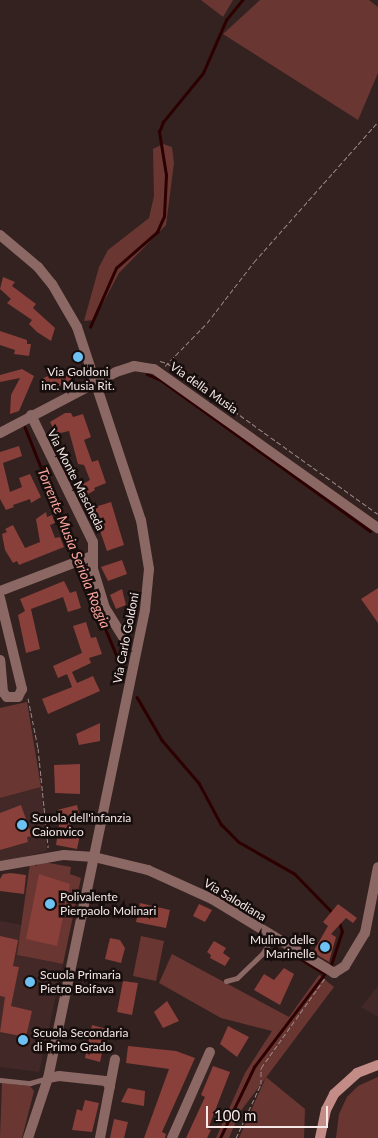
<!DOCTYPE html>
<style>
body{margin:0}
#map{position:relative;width:378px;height:1138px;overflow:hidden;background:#342220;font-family:Lato,sans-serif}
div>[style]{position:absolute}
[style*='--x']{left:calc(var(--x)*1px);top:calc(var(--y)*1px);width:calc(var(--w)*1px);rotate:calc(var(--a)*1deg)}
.built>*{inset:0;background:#422826}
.green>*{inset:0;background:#6a3632}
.stream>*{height:2.5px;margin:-1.25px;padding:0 1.25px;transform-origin:1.25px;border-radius:1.25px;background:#2c0000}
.building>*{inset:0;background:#893f3a}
.path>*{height:1px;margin-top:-0.5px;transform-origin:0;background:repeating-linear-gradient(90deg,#998987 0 5px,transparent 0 7.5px)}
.service>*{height:5px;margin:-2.5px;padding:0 2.5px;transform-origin:2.5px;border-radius:2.5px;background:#8b6864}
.minor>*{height:10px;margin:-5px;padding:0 5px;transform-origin:5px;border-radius:5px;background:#8b6864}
.tertiary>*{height:10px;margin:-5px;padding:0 5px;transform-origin:5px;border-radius:5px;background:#8b6864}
.secondary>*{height:10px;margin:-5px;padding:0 5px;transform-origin:5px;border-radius:5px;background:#c48c86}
.dots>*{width:14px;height:14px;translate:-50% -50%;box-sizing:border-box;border:2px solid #160e0d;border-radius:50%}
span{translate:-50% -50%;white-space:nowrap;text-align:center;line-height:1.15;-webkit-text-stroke:5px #160e0d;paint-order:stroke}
.poi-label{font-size:12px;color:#f5e8e6}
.left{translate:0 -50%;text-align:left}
.right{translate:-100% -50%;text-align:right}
.street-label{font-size:12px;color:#f5e8e6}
.water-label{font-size:14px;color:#fda59d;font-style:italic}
.scale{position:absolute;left:206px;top:1106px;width:122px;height:22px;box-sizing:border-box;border:2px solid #f5e8e6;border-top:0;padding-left:6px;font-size:15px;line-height:18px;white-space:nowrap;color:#f5e8e6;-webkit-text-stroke:4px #160e0d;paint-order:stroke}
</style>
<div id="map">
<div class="built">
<i style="clip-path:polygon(41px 787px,47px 851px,0 863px,0 798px)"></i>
<i style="clip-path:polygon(0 921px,22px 925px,17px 955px,63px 964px,39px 1072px,0 1067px)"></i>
<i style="clip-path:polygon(378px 986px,378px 1017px,361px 1007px)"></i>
</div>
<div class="green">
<i style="clip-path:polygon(201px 0,233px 0,223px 17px)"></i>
<i style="clip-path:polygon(260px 0,369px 0,378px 7px,378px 73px,358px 120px,223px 34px)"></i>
<i style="clip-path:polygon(163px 144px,172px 147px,174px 163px,166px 225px,119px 273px,94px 320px,84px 321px,99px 267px,108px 250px,149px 218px,154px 196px,153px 149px)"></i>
<i style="clip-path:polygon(27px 702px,41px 787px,0 798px,0 708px)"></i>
<i style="clip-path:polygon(38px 861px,71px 867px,70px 874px,81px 878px,63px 964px,17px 955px,30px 863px,37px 866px)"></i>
<i style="clip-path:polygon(141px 936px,164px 941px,156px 981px,133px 976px)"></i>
<i style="clip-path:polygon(172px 954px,289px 1017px,319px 975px,334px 987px,240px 1112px,229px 1138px,216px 1138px,245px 1073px,272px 1031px,221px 1018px,159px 983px)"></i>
<i style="clip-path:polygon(266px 1077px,305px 1109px,304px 1138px,239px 1138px)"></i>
<i style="clip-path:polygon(378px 1077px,378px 1138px,336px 1138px,339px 1114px,347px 1097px,358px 1086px)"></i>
<i style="clip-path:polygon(2px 1083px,30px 1086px,34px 1091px,22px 1138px,0 1138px)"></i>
</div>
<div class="stream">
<i style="--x:90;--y:327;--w:64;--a:-66.2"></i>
<i style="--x:116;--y:268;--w:55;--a:-41.3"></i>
<i style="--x:157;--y:232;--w:17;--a:-66"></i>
<i style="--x:164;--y:216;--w:41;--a:-87.2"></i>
<i style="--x:166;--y:175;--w:44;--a:-99.2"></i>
<i style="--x:159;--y:132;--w:11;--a:-68"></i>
<i style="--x:163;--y:122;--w:63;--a:-50.8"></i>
<i style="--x:203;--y:73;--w:58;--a:-66.5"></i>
<i style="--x:226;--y:20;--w:26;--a:-51"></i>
<i style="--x:147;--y:374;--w:15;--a:23"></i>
<i style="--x:161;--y:380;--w:258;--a:35.8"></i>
<i style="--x:25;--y:427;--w:141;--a:68.3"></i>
<i style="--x:78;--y:563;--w:114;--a:67.3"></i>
<i style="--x:137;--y:697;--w:50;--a:59.8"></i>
<i style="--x:162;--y:740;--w:57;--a:49.3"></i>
<i style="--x:199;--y:783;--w:47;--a:61.8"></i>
<i style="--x:221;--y:824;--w:25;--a:45"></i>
<i style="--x:239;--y:842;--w:64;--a:29.7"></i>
<i style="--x:295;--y:874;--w:54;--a:45.7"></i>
<i style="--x:290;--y:952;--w:41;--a:32.2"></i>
<i style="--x:331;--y:965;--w:35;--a:-72"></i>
<i style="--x:342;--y:932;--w:10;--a:-107"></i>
<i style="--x:220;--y:1138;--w:79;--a:-64.4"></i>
<i style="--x:254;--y:1067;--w:114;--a:-52.8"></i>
</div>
<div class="building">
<i style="clip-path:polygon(3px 277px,15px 282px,12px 286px,36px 304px,33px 308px,55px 328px,51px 341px,37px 332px,29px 324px,32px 320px,7px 303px,11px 299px,0 289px)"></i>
<i style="clip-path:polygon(0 331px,27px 340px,27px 344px,31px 344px,29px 356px,14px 354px,15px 350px,0 345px)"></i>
<i style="clip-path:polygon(22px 369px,34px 376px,19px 411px,10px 414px,11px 395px,20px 378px,0 382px,0 375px)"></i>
<i style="clip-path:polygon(68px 369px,72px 380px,48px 391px,43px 378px)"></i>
<i style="clip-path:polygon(65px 413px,71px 413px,73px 417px,83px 414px,91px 437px,84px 440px,92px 462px,98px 460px,106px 483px,94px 488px,95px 490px,83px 497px,81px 485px,90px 480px,84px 465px,78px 464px,69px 431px,56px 434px,50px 422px)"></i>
<i style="clip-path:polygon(19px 446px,22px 456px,3px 463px,10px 492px,22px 487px,19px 478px,30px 474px,41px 497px,31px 503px,30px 499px,13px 505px,14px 507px,6px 510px,0 499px,0 452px)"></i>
<i style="clip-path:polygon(111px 502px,124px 545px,107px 551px,92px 508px)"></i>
<i style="clip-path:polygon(46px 512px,47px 517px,52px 515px,55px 523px,50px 525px,55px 538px,60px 537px,64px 547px,19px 565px,17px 561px,13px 563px,5px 550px,2px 534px,7px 532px,5px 529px,13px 525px,25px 548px,40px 542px,36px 519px)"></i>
<i style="clip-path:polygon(122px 560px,127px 574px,108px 581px,101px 567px)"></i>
<i style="clip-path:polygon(64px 581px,70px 593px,76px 591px,81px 608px,68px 612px,63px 597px,31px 609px,40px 649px,26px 653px,18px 615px,25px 611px,20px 599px)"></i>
<i style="clip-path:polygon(378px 588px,378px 623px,361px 599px)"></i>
<i style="clip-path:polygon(122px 589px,126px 605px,116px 609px,110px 595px)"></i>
<i style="clip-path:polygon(86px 622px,91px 638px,96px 637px,102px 654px,89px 658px,91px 663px,72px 672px,77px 683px,93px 676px,100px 691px,48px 714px,42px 699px,72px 687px,67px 674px,58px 678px,53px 666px,82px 653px,73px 626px)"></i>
<i style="clip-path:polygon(100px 723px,100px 741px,79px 745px,76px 734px)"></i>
<i style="clip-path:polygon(80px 764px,80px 794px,55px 793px,54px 765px)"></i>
<i style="clip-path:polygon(21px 805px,32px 836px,27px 837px,28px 842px,0 850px,0 813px)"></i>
<i style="clip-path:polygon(77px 805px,79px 813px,72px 815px,70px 828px,81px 830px,77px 849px,56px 845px,60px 818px,57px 810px)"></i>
<i style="clip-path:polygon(11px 873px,26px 875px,24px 894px,0 891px,0 879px,3px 874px)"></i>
<i style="clip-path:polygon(39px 874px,70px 884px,57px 946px,26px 939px)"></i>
<i style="clip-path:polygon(140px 903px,170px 910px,166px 928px,136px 922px)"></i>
<i style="clip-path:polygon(199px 904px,212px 910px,205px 922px,193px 916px)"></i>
<i style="clip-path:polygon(338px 904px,357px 918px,353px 923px,346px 918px,331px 934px,336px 937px,329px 962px,313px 952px,328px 926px,323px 922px)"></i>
<i style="clip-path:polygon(0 936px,18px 940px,13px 966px,19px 967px,11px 1006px,32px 1011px,26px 1037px,0 1032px,5px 997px,0 996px)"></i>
<i style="clip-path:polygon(110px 938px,120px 940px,125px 948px,121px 963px,105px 959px)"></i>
<i style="clip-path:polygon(214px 941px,226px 948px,223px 953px,230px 958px,225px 966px,210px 958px,211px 955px,207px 952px)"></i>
<i style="clip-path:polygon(284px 968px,294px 974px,280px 1005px,254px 990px,264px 974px,274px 980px)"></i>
<i style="clip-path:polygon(123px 981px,138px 983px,132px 1015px,117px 1012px)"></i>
<i style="clip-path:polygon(167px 1001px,179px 1021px,163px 1028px,154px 1012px)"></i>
<i style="clip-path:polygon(92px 1025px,107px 1029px,100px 1062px,85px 1058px)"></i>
<i style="clip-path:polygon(228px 1026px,249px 1037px,237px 1057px,220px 1044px)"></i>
<i style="clip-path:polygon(128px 1046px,176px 1051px,195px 1058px,162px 1132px,166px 1134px,165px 1138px,144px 1138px,169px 1069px,126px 1063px)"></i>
<i style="clip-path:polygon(213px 1066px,230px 1072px,208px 1129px,211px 1130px,207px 1138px,186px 1138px,205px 1097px,201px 1095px)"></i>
<i style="clip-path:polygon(128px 1088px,145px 1091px,144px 1106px,121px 1102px)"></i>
<i style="clip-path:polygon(85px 1100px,99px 1103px,92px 1132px,72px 1130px,77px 1109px,82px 1111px)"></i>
<i style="clip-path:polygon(114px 1119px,128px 1122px,124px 1138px,110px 1138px)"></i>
</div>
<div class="path">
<i style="--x:160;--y:361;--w:7;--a:16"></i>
<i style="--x:167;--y:363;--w:259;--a:35.6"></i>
<i style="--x:165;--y:366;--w:60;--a:-45.7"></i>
<i style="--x:207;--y:323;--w:77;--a:-52.4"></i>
<i style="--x:254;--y:262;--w:187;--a:-48.5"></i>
<i style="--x:28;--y:698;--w:51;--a:78.7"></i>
<i style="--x:38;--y:748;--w:100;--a:84.2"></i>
<i style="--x:236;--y:1138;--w:60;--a:-65.2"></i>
<i style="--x:261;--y:1084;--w:16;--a:-90"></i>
<i style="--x:261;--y:1068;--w:110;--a:-54.6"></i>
</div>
<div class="service">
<i style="--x:226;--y:981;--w:11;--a:-15"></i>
<i style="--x:237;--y:978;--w:35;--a:-44"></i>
<i style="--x:262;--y:954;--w:20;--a:-57"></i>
<i style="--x:0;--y:1080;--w:30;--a:6"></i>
<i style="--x:30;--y:1083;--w:18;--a:-16"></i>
</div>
<div class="minor">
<i style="--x:31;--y:415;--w:141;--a:64"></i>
<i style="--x:93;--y:542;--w:27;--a:90"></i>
<i style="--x:93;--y:569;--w:41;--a:72.9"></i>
<i style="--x:105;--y:608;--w:36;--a:58"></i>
<i style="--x:0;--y:433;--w:131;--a:-27.7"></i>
<i style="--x:116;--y:372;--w:19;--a:-18"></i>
<i style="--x:134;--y:366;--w:20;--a:9"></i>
<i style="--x:154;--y:369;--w:275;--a:35.4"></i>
<i style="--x:0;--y:591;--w:98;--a:-20.8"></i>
<i style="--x:0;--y:598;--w:94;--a:76.4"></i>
<i style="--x:22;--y:689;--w:9;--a:117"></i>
<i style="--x:18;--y:697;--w:11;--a:180"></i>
<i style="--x:7;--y:697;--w:6;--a:-129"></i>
<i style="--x:3;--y:692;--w:32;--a:-95"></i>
<i style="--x:0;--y:866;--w:65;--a:-9.8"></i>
<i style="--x:64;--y:855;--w:30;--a:4"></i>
<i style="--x:94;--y:857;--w:56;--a:13.5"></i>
<i style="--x:148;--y:870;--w:70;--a:24.4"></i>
<i style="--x:212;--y:899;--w:143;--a:31.2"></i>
<i style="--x:334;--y:973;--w:13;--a:-32"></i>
<i style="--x:345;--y:966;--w:39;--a:-59"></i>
<i style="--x:365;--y:933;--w:67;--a:-78.9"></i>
<i style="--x:48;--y:1078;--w:11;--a:-10"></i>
<i style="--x:59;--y:1076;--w:47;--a:6.1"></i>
<i style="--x:106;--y:1081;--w:7;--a:56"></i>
<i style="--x:100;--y:1138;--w:80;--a:-79.2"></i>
<i style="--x:172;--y:1138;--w:94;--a:-66.2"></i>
</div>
<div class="tertiary">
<i style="--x:0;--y:235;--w:50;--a:40.1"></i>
<i style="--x:38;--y:267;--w:22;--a:51"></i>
<i style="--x:52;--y:284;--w:50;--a:59.8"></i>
<i style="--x:77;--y:327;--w:203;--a:71.7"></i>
<i style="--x:141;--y:520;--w:50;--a:80.7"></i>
<i style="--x:149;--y:569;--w:41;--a:95.6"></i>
<i style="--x:145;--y:610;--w:478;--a:101.7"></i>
<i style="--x:48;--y:1078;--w:63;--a:108.4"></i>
</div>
<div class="secondary">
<i style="--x:320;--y:1138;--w:29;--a:-78"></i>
<i style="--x:326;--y:1110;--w:18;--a:-63"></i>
<i style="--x:334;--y:1094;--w:31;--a:-42"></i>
<i style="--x:357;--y:1073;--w:22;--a:-21"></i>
</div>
<div class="dots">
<i style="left:78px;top:357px;background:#6dc2f3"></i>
<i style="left:22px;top:825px;background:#6dc2f3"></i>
<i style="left:50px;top:904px;background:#6dc2f3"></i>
<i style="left:325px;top:947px;background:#6dc2f3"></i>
<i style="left:30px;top:982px;background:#6dc2f3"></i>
<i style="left:23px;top:1040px;background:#6dc2f3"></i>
</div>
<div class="poi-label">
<span style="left:78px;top:379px">Via Goldoni<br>inc. Musia Rit.</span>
<span class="left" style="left:32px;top:825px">Scuola dell'infanzia<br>Caionvico</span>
<span class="left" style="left:60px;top:904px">Polivalente<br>Pierpaolo Molinari</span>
<span class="right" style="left:315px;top:947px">Mulino delle<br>Marinelle</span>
<span class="left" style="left:40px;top:982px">Scuola Primaria<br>Pietro Boifava</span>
<span class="left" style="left:33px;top:1040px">Scuola Secondaria<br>di Primo Grado</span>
</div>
<div class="street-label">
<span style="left:204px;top:388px;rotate:35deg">Via della Musia</span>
<span style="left:76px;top:480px;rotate:63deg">Via Monte Mascheda</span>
<span style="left:126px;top:638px;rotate:-79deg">Via Carlo Goldoni</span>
<span style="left:235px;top:900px;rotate:31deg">Via Salodiana</span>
</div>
<div class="water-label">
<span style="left:74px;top:548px;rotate:68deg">Torrente Musia Seriola Roggia</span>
</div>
<div class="scale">100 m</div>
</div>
